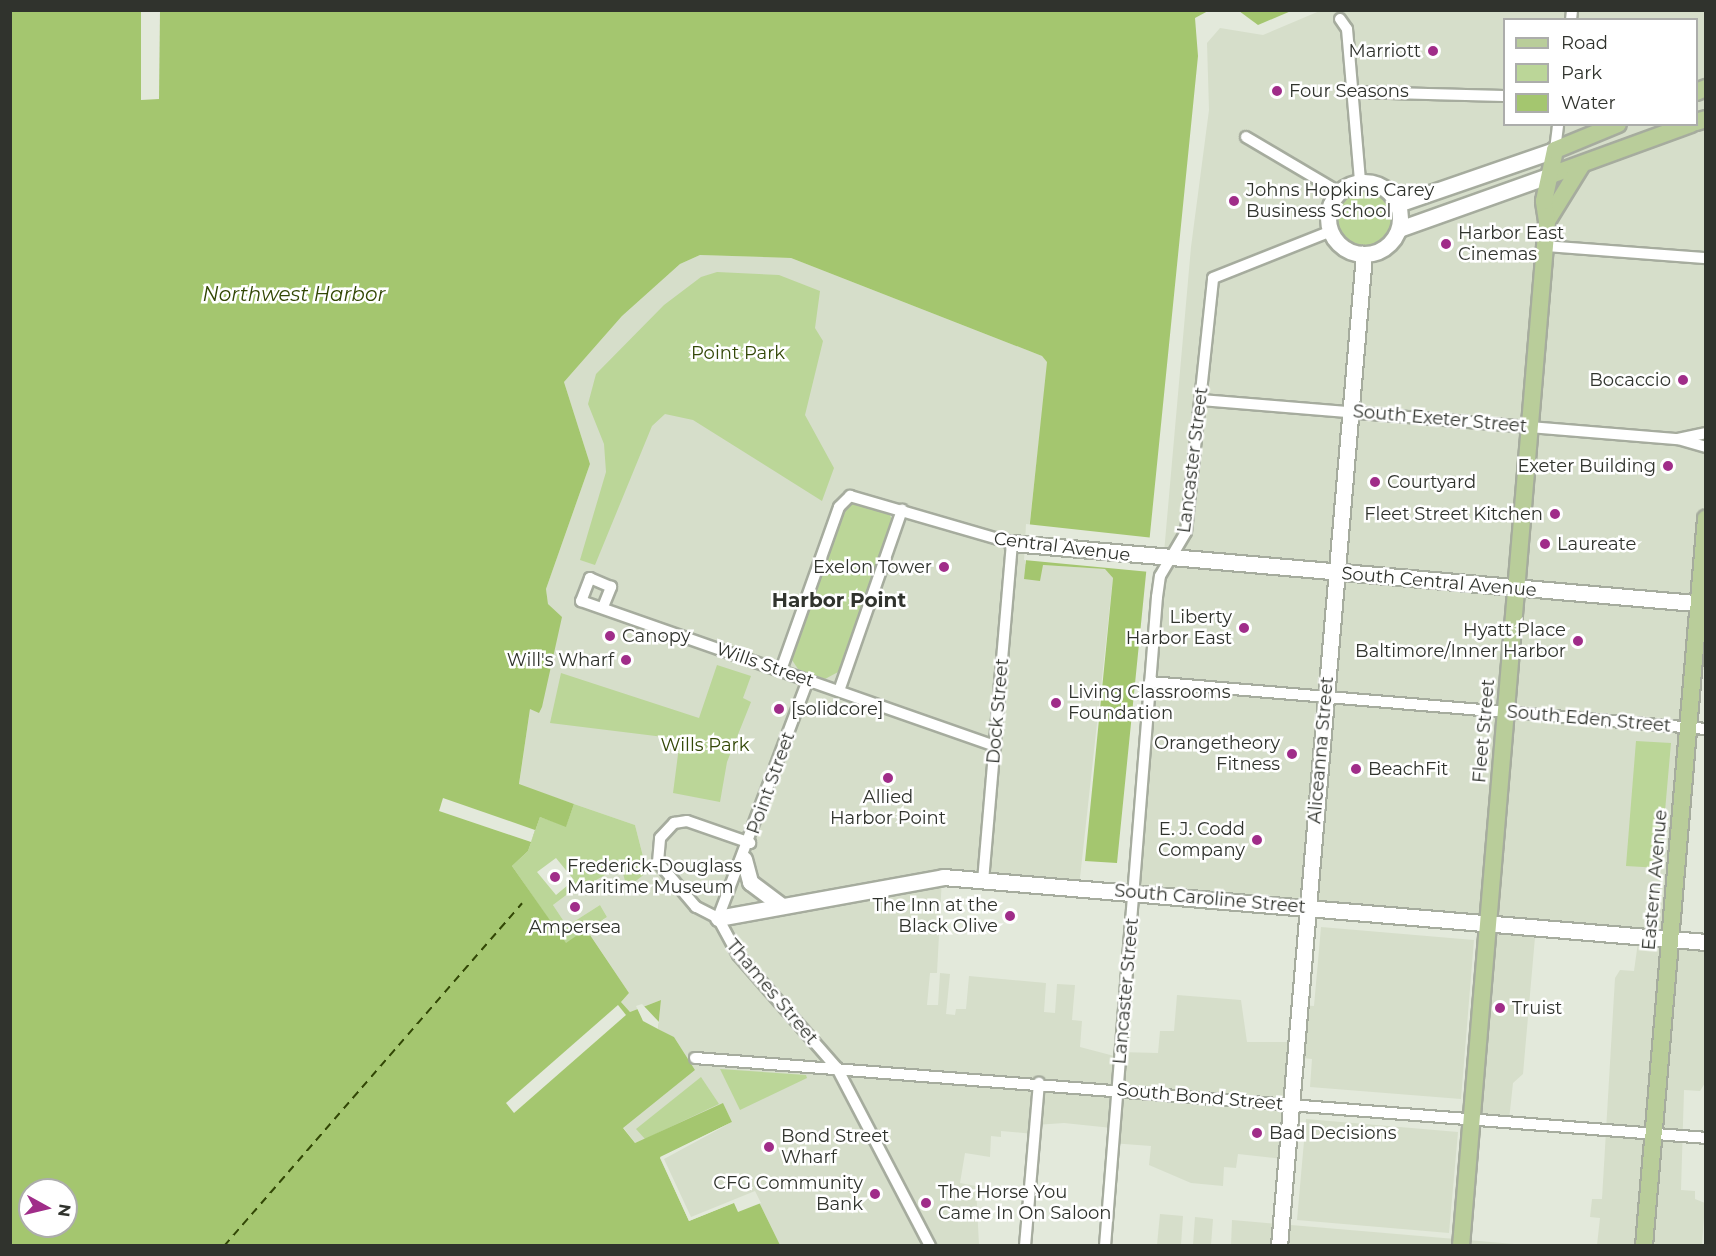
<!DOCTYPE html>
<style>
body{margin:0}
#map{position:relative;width:1716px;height:1256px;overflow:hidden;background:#e3e9db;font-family:Montserrat,sans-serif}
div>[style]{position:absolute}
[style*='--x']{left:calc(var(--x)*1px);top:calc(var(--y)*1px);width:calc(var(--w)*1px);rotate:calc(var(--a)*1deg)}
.built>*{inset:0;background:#d6deca}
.green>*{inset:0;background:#bbd698}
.round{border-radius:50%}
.water>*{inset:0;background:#a4c66f}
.pier>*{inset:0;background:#e3e9db}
.ferry>*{height:1.5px;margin-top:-0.75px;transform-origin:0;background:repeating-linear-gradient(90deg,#324705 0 8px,transparent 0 14px)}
.roads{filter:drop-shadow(2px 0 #a6ac9e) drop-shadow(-2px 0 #a6ac9e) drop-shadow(0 2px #a6ac9e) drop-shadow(0 -2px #a6ac9e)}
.street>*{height:10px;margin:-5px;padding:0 5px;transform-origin:5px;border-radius:5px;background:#fff}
.secondary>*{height:15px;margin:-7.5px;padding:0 7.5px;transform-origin:7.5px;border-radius:7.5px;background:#fff}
.secondary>.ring{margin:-7.5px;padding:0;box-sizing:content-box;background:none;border:15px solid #fff;border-radius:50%}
.primary>*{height:16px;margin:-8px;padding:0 8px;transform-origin:8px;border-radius:8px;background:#b9cd9a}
.dots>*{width:16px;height:16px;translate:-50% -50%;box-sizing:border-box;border:3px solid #fff;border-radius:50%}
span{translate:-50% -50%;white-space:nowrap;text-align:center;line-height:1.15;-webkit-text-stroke:5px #fff;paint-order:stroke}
.poi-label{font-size:18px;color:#30332d}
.right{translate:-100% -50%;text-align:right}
.left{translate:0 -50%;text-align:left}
.park-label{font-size:18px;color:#334807}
.street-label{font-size:18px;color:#30332d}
.water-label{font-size:20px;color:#324705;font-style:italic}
.neighbourhood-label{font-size:20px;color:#30332d;font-weight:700}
.frame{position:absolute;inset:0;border:12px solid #30332d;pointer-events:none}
.legend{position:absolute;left:1503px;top:18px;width:195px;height:108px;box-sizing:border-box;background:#fff;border:2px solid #acadab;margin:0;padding:8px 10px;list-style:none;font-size:18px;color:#30332d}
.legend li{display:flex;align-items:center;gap:12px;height:30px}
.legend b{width:30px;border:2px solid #acadab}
.north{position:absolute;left:18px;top:1178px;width:60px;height:60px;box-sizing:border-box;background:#fff;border:2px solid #acadab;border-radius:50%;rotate:98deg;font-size:16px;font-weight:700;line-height:24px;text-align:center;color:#30332d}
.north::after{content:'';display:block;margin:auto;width:21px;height:27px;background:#a02d89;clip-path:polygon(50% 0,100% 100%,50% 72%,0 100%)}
</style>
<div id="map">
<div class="built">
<i style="clip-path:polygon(evenodd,1322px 10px,1705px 11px,1706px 670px,1693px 669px,1669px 937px,1705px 941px,1705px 1083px,1700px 1091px,1684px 1090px,1681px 1190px,1695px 1191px,1695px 1199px,1705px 1203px,1702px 1245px,1597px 1245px,1600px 1218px,1590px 1217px,1592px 1199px,1602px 1199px,1615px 978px,1620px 970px,1634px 971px,1639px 935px,1536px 926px,1523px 1074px,1513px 1083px,1509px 1120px,1470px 1118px,1487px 923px,1134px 892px,1191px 247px,1209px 110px,1207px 43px,1220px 28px,1263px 35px,1322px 10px,1504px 20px,1696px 20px,1696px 124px,1504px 124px,1504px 20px)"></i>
<i style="clip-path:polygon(700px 255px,791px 258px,1042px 356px,1048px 362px,1025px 564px,1106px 569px,1113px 578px,1079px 887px,942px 877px,937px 973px,930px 973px,927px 1005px,938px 1005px,940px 973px,950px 974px,946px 1014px,955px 1015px,956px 1009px,966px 1009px,969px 976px,1046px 983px,1044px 1012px,1055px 1013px,1057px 984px,1075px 985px,1072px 1020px,1082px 1021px,1080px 1047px,1118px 1057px,1119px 1052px,1158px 1053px,1160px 1031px,1174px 1031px,1177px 995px,1241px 1000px,1247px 1042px,1294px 1042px,1298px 1005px,1314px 1006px,1321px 927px,1474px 940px,1461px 1099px,1310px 1087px,1312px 1059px,1294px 1057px,1284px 1159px,1238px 1154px,1236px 1168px,1224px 1167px,1223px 1186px,1191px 1183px,1149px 1165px,1151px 1146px,1111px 1143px,1112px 1128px,1064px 1123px,1035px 1125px,1034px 1134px,1001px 1131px,1001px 1137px,991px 1136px,990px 1157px,965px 1153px,960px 1183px,976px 1186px,979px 1245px,780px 1245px,755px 1194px,689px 1221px,660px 1157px,732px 1122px,723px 1104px,635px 1143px,623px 1127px,695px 1070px,674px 1037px,658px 1029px,661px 1000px,630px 1012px,621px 1002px,629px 993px,589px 933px,607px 917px,600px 905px,567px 926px,553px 905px,581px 884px,584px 887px,621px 866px,647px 872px,635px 825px,519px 785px,530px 709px,543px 701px,558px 615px,548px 604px,546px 589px,590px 464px,564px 382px,622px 316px,680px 264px)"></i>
<i style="clip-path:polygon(1306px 1119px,1458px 1132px,1449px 1233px,1297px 1220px)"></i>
<i style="clip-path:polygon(1160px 1214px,1183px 1216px,1181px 1245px,1157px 1245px)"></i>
<i style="clip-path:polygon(1195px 1217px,1213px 1219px,1211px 1245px,1193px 1245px)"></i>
<i style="clip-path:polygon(1232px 1220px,1385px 1233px,1526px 1245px,1231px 1246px)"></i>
</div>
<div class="green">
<i class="round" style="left:1335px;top:189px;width:58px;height:58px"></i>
<i style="clip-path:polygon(717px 272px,779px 275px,820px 291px,815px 328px,823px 341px,805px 415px,834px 468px,822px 501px,693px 420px,665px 414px,652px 426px,595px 565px,580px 560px,606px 472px,604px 444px,588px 404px,596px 374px,664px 305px,701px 277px)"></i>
<i style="clip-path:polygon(854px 500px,889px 513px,892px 520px,840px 671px,825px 679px,798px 669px,792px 660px,845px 508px)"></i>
<i style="clip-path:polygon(717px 665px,751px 676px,743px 698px,751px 702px,727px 762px,720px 802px,673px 793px,680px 739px,550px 723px,561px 673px,699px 718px)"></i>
<i style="clip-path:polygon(1636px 741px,1671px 743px,1660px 868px,1626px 866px)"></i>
<i style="clip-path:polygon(evenodd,574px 804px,635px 825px,647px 872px,627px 888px,621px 866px,584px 887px,581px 884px,553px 905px,567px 926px,600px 905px,607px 917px,566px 944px,512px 866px,528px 851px,540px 817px,566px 826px,574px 804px,556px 858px,574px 880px,556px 895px,537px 872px,556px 858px)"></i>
<i style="clip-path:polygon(720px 1069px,806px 1075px,807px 1078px,740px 1110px)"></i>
<i style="clip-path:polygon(701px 1077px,719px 1104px,645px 1139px,636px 1129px)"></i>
</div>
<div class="water">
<i style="clip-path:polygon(evenodd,10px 11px,1208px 11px,1195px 18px,1198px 56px,1117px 863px,1085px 861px,1113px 578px,1105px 569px,1043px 565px,1040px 581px,1024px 579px,1047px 362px,1042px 356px,791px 258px,700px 255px,680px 264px,622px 316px,564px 382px,590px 464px,546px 589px,548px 604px,562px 617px,542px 707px,539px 713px,530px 709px,519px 784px,574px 804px,566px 827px,540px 817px,528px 851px,512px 866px,566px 943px,586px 929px,629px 993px,621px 1002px,630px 1012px,661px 1000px,658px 1029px,674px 1037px,695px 1070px,623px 1128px,635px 1143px,723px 1103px,732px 1122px,660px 1158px,689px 1221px,755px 1194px,780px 1245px,11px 1245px,10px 11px,30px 1190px,66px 1190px,66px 1226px,30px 1226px,30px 1190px)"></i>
<i style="clip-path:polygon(1239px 11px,1291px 11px,1258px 25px)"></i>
</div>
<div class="pier">
<i style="clip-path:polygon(141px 11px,160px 11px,159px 99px,141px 100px)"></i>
<i style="clip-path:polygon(1026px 524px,1154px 538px,1150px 572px,1024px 560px)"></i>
<i style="clip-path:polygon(443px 798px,535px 830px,531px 842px,439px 811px)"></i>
<i style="clip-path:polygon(642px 1004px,659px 1022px,658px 1029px,643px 1021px,636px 1006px)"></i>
<i style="clip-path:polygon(618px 1005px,626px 1015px,514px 1113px,506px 1103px)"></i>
<i style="clip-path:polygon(734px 1121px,664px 1159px,691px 1217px,755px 1191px,761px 1203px,738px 1212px,734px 1203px,689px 1221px,660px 1157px)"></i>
</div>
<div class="ferry">
<i style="--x:224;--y:1246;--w:454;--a:-49"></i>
</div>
<div class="roads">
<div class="street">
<i style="--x:1340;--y:19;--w:12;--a:55"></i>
<i style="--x:1347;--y:29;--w:154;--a:85.1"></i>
<i style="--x:1571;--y:20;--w:10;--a:-84"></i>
<i style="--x:1352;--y:92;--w:152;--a:1.5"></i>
<i style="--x:1246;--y:137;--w:108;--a:30.6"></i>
<i style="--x:1555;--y:150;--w:26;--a:-83"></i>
<i style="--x:1545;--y:246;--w:161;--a:4.3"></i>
<i style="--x:1201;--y:400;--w:479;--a:4.7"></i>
<i style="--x:1678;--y:439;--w:29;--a:16"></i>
<i style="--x:1678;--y:439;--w:29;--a:-12"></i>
<i style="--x:603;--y:607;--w:22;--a:-68"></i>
<i style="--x:611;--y:587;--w:23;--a:-157"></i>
<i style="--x:590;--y:578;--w:25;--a:111"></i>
<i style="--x:581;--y:601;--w:439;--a:19.3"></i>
<i style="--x:781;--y:670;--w:173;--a:-70.4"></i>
<i style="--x:839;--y:507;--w:16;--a:-45"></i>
<i style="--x:850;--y:496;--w:169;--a:16.2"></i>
<i style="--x:1012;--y:543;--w:338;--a:94.9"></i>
<i style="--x:1150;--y:682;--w:558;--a:4.83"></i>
<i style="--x:839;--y:691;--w:192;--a:-70.8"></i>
<i style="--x:718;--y:918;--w:42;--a:61.6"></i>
<i style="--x:738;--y:955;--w:150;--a:48.8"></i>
<i style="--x:837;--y:1068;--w:201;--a:62.4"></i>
<i style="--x:718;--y:918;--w:254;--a:-69.3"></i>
<i style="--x:718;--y:918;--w:25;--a:-153"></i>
<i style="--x:696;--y:907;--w:59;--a:-130.2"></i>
<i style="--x:658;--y:862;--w:24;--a:-85"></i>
<i style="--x:660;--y:838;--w:21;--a:-47"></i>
<i style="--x:674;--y:823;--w:13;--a:-9"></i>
<i style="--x:687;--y:821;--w:67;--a:19.2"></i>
<i style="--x:695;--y:1058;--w:1014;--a:4.52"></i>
<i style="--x:1025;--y:1246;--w:164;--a:-85.1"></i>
<i style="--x:1105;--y:1246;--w:651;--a:-85.42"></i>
<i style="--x:1157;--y:597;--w:21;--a:-82"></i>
<i style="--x:1160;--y:576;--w:51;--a:-59.4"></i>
<i style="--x:1186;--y:532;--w:255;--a:-83.9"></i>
<i style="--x:1213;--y:278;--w:127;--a:-21.7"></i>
</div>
<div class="secondary">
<i class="ring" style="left:1328px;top:182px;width:57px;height:57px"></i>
<i style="--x:1398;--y:204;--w:166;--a:-19"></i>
<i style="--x:1399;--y:229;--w:161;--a:-19.6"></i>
<i style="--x:1012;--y:543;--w:697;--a:5.02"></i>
<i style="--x:744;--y:859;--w:24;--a:75"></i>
<i style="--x:750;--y:882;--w:40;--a:37"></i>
<i style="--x:718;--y:918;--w:229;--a:-10.3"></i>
<i style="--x:943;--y:877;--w:766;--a:4.87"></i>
<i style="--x:1279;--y:1246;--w:996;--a:-85.1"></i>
</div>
<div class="primary">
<i style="--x:1696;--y:92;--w:11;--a:-22"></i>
<i style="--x:1696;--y:122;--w:10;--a:-17"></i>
<i style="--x:1551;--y:175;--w:149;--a:-20"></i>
<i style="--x:1547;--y:221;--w:65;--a:-58.3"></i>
<i style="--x:1461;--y:1246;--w:1029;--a:-85.2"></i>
<i style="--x:1547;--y:221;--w:20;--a:-99"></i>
<i style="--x:1544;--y:201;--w:52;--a:-77.8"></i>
<i style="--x:1555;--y:150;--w:68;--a:-22.4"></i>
<i style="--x:1644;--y:1246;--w:730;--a:-85.13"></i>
</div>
</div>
<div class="dots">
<i style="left:1433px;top:51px;background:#a02d89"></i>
<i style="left:1277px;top:91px;background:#a02d89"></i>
<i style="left:1234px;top:201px;background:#a02d89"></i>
<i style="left:1446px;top:244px;background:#a02d89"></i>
<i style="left:1683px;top:380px;background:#a02d89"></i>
<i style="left:1668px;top:466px;background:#a02d89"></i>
<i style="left:1375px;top:482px;background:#a02d89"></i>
<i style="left:1555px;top:514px;background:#a02d89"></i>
<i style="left:1545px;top:544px;background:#a02d89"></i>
<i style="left:944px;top:567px;background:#a02d89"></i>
<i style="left:1244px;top:628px;background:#a02d89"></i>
<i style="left:610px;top:636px;background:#a02d89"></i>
<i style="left:1578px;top:641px;background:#a02d89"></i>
<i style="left:626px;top:660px;background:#a02d89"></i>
<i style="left:1056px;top:703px;background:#a02d89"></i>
<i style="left:779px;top:709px;background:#a02d89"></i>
<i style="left:1292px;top:754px;background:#a02d89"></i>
<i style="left:1356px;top:769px;background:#a02d89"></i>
<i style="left:888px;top:778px;background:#a02d89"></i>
<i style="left:1257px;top:840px;background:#a02d89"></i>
<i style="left:555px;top:877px;background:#a02d89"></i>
<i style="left:575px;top:907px;background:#a02d89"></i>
<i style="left:1010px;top:916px;background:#a02d89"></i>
<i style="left:1500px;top:1008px;background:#a02d89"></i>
<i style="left:1257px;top:1133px;background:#a02d89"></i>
<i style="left:769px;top:1147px;background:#a02d89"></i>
<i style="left:875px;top:1194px;background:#a02d89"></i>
<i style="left:926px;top:1203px;background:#a02d89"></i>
</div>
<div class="poi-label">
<span class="right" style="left:1421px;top:51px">Marriott</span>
<span class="left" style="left:1289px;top:91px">Four Seasons</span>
<span class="left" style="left:1246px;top:201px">Johns Hopkins Carey<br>Business School</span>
<span class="left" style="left:1458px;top:244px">Harbor East<br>Cinemas</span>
<span class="right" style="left:1671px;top:380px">Bocaccio</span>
<span class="right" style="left:1656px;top:466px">Exeter Building</span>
<span class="left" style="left:1387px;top:482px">Courtyard</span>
<span class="right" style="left:1543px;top:514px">Fleet Street Kitchen</span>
<span class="left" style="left:1557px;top:544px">Laureate</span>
<span class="right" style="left:932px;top:567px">Exelon Tower</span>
<span class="right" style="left:1232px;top:628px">Liberty<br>Harbor East</span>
<span class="right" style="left:1566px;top:641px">Hyatt Place<br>Baltimore/Inner Harbor</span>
<span class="left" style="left:622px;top:636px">Canopy</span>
<span class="right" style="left:614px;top:660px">Will's Wharf</span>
<span class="left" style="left:1068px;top:703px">Living Classrooms<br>Foundation</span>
<span class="left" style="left:791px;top:709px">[solidcore]</span>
<span class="right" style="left:1280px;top:754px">Orangetheory<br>Fitness</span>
<span class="left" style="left:1368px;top:769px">BeachFit</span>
<span style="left:888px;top:808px">Allied<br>Harbor Point</span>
<span class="right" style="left:1245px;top:840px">E. J. Codd<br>Company</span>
<span class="left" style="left:567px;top:877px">Frederick-Douglass<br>Maritime Museum</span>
<span class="right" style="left:998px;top:916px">The Inn at the<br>Black Olive</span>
<span style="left:575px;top:927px">Ampersea</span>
<span class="left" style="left:1512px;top:1008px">Truist</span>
<span class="left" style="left:1269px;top:1133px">Bad Decisions</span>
<span class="left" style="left:781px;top:1147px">Bond Street<br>Wharf</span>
<span class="right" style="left:863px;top:1194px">CFG Community<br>Bank</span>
<span class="left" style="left:938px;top:1203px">The Horse You<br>Came In On Saloon</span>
</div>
<div class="park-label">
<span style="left:738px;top:353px">Point Park</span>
<span style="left:705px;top:745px">Wills Park</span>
</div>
<div class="street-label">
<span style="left:1440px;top:419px;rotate:5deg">South Exeter Street</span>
<span style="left:1193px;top:460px;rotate:-83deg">Lancaster Street</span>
<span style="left:1062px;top:547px;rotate:7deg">Central Avenue</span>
<span style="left:1439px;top:582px;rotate:5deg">South Central Avenue</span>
<span style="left:765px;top:665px;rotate:19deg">Wills Street</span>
<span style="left:998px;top:711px;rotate:-85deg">Dock Street</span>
<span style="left:1589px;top:719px;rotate:5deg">South Eden Street</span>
<span style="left:1484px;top:731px;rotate:-85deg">Fleet Street</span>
<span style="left:1321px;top:750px;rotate:-85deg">Aliceanna Street</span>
<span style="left:771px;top:783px;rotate:-70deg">Point Street</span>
<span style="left:1655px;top:880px;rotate:-85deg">Eastern Avenue</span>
<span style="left:1210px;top:899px;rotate:5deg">South Caroline Street</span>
<span style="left:1126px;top:991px;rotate:-85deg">Lancaster Street</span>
<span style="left:772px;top:992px;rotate:50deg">Thames Street</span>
<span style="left:1200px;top:1097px;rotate:5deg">South Bond Street</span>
</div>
<div class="water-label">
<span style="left:294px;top:294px">Northwest Harbor</span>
</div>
<div class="neighbourhood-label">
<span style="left:839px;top:600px">Harbor Point</span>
</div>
<div class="frame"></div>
<ul class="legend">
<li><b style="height:8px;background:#b9cd9a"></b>Road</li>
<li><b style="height:16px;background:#bbd698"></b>Park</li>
<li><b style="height:16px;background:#a4c66f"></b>Water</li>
</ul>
<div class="north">N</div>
</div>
